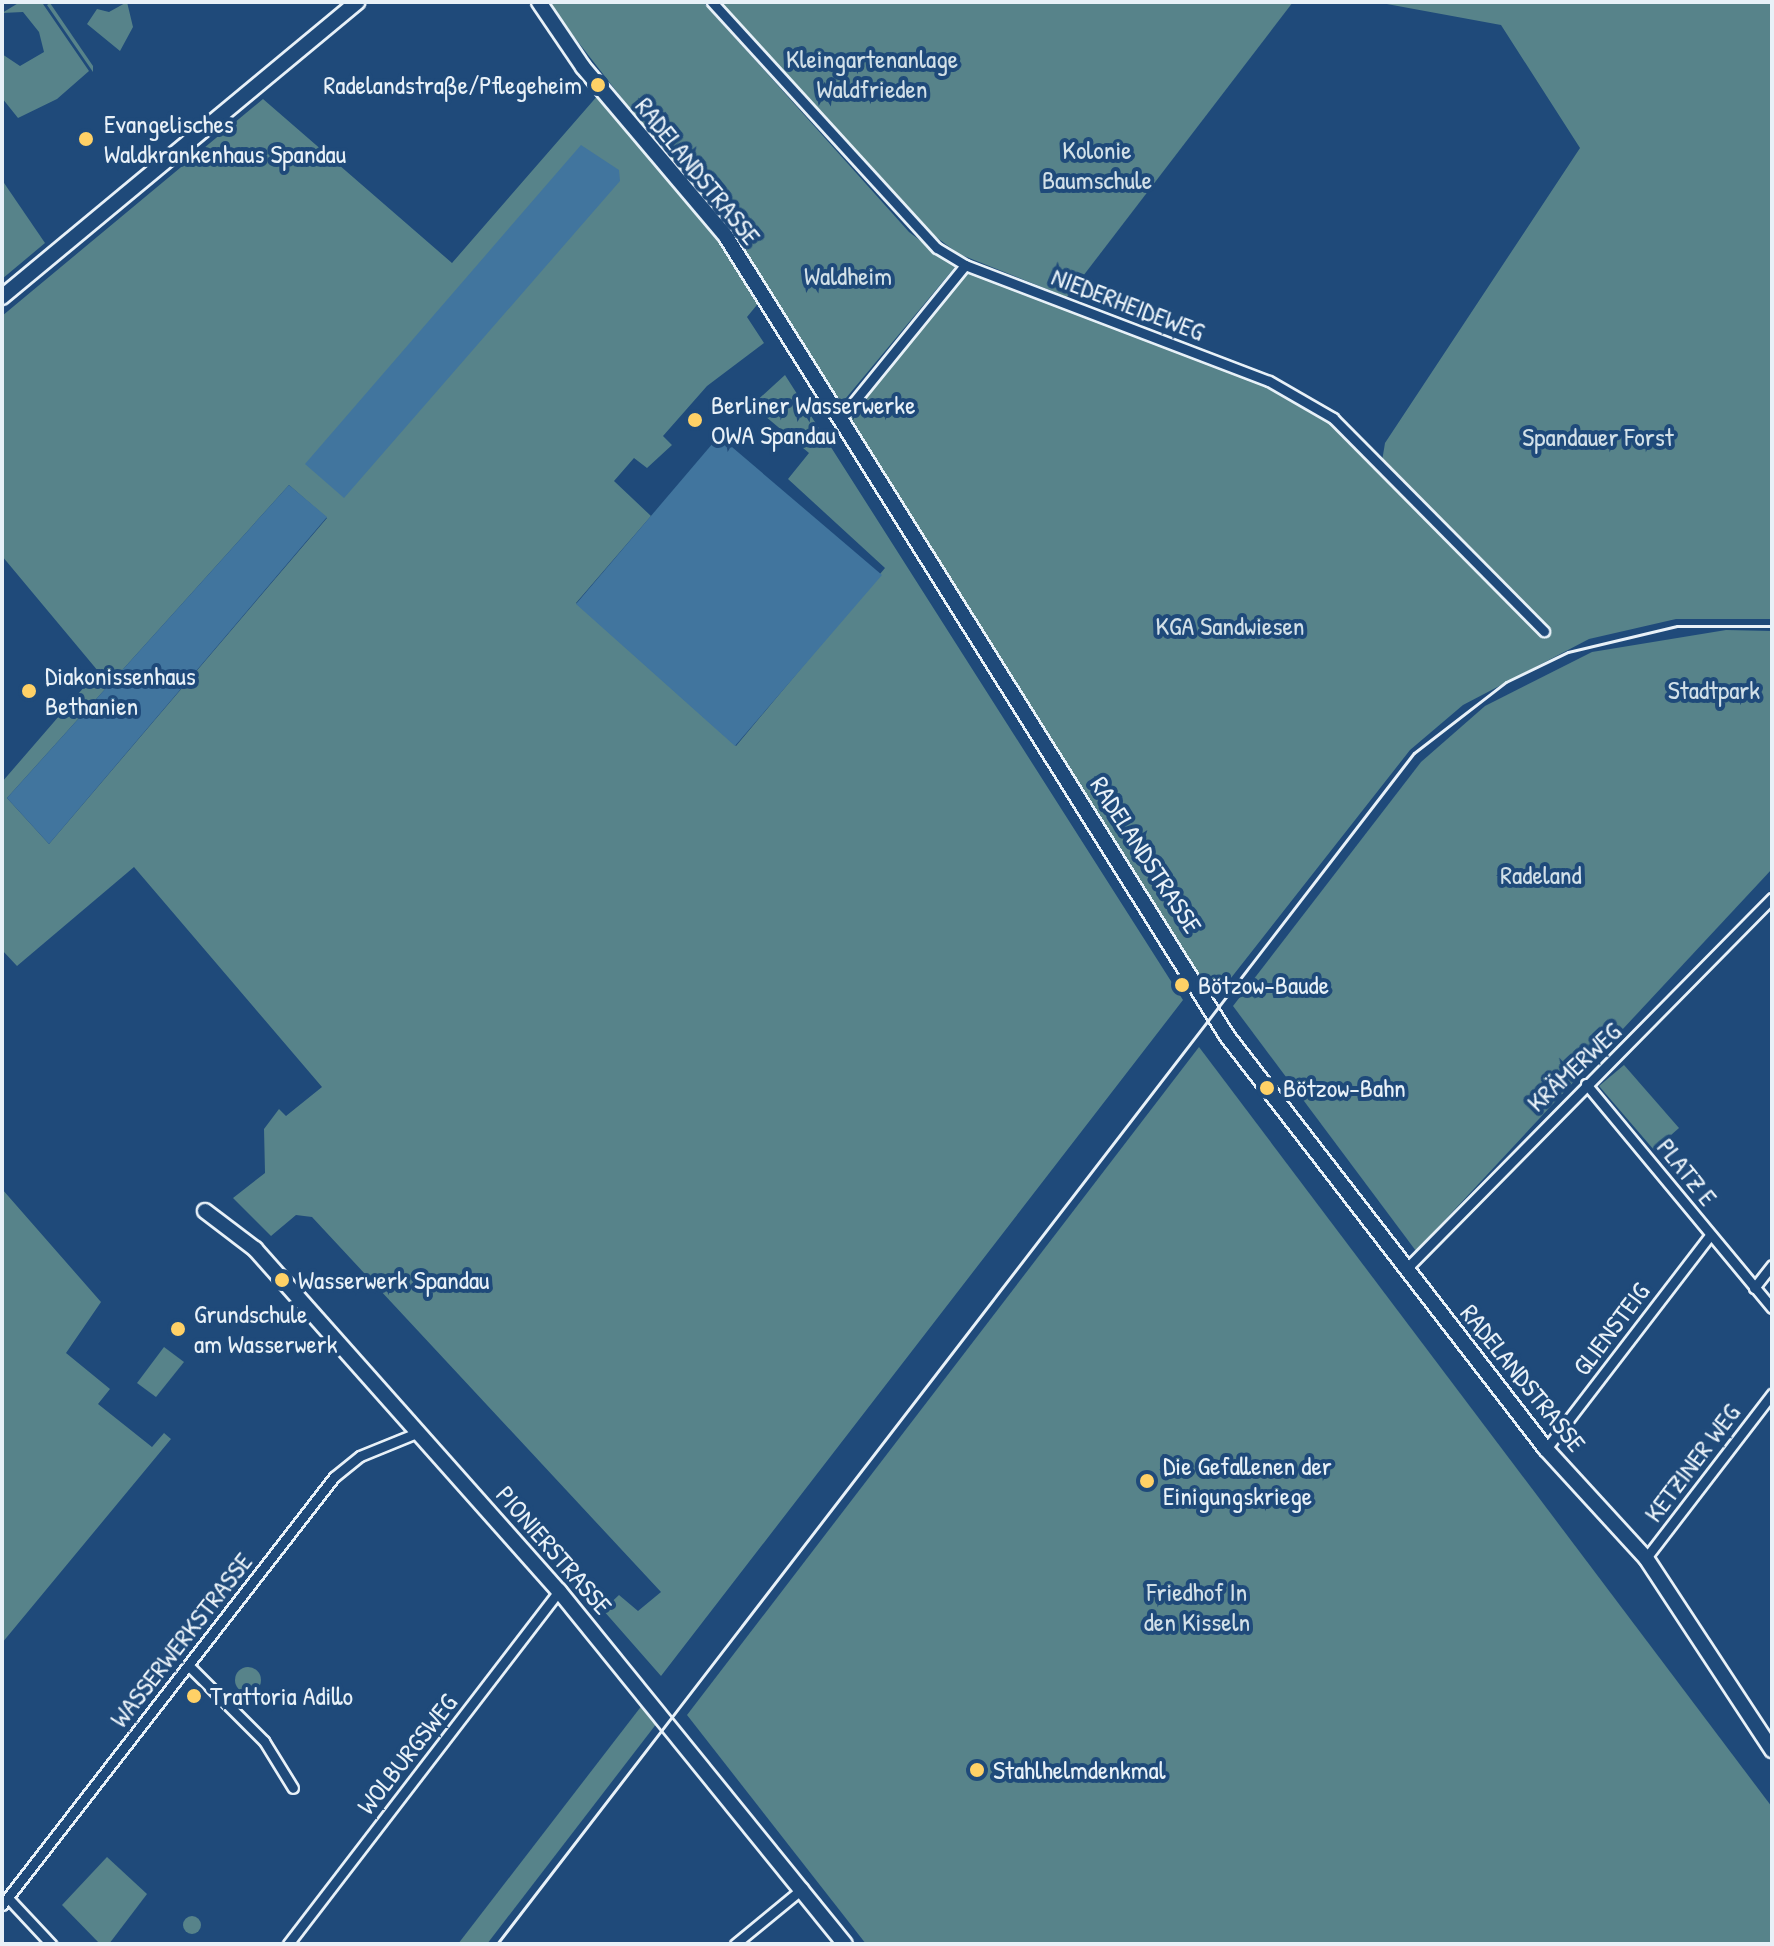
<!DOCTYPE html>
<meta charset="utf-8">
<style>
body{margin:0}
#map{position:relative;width:1774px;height:1946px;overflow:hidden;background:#1f4a7a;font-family:"Patrick Hand",sans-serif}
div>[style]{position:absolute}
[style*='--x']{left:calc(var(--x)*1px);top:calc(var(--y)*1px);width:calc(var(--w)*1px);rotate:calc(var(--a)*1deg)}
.green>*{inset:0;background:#57838a}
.round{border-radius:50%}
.water>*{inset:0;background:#41759e}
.roads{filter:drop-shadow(2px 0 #e8f1f8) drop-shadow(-2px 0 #e8f1f8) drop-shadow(0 2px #e8f1f8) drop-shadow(0 -2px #e8f1f8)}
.street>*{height:9px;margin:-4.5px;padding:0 4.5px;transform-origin:4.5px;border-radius:4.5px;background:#1f4a7a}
.secondary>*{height:14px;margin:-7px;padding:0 7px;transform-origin:7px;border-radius:7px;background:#1f4a7a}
.rail>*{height:3px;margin:-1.5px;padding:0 1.5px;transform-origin:1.5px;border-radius:1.5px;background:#e8f1f8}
.dots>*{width:22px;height:22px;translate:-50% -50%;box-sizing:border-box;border:4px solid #1f4a7a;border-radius:50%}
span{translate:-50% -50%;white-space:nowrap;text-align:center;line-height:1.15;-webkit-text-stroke:8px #1f4a7a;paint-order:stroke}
.park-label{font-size:26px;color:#d2e0e8}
.poi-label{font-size:26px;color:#e8f1f8}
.right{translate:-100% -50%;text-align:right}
.left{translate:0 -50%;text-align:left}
.street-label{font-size:26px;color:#e8f1f8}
.frame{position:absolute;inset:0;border:4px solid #e8f1f8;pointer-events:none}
</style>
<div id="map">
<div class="green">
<i style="clip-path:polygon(20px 2px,43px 4px,89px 71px,57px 99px,18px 118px,2px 98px,2px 54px,20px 66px,44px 52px,39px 32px,23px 12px,2px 13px)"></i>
<i style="clip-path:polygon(127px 2px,133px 27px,120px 51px,87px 24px,97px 9px,109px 12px)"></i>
<i style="clip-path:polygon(547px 2px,703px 2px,909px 232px,955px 267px,841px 404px,750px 263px)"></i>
<i style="clip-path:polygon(712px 2px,1293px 2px,1067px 297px,959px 254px,925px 229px)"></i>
<i style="clip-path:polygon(1376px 2px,1772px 2px,1772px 619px,1676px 619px,1589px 639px,1463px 705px,1410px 750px,1209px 1006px,850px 416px,969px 272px,1269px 387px,1335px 425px,1439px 522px,1382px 461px,1385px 443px,1580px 148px,1501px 25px)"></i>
<i style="clip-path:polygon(50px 3px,93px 66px,93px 72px,47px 5px)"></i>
<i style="clip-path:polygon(evenodd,599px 94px,722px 237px,761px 300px,747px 317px,764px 343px,707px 386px,663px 436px,672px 445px,647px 468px,634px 458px,614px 481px,651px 516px,576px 603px,736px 746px,885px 568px,788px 479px,809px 453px,752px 405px,785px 375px,1183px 1000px,661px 1676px,603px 1610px,619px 1595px,638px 1611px,661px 1592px,312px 1217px,296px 1215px,271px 1236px,233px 1198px,265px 1173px,264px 1129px,279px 1109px,286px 1116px,322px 1087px,134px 867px,17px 966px,2px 950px,2px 782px,98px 671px,2px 556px,2px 316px,263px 99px,452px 263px,599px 94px,289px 485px,327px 518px,49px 844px,7px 798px,289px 485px)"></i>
<i style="clip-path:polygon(2px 180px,45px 243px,2px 279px)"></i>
<i style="clip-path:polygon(1726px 630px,1772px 631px,1772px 869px,1416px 1251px,1233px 1006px,1421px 762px,1485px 706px,1592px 652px)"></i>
<i style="clip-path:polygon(1199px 1047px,1772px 1807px,1772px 1944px,866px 1944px,687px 1715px)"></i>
<i style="clip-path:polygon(1624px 1065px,1679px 1128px,1654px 1150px,1599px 1086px)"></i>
<i style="clip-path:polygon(2px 1189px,101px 1302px,66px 1353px,110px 1389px,98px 1404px,152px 1447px,164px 1433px,171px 1439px,2px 1643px)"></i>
<i style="clip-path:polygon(164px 1347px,184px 1362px,156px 1397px,137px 1383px)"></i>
<i class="round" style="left:235px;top:1667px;width:26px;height:26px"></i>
<i style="clip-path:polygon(643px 1704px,657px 1723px,487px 1944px,458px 1944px)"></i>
<i style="clip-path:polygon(107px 1857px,147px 1894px,109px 1944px,100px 1944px,62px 1905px)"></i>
<i class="round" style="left:183px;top:1916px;width:18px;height:18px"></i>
</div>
<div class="water">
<i style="clip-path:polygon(581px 145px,619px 170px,620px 181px,344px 498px,305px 464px)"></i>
<i style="clip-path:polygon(719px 436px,882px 575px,735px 746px,576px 604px)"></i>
<i style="clip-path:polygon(289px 485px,327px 517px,49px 844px,7px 798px)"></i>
</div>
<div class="roads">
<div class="street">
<i style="--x:712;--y:2;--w:333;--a:47.6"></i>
<i style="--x:937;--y:248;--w:33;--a:31"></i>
<i style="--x:965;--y:265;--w:325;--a:20.9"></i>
<i style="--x:1269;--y:381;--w:74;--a:30"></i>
<i style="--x:1333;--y:418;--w:300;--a:45.3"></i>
<i style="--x:840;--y:419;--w:198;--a:-50.9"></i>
<i style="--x:1586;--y:1084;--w:291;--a:50.3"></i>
<i style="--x:1406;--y:1269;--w:521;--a:-45.39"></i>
<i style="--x:1754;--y:1288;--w:29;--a:-52"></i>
<i style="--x:1546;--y:1449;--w:270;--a:-52.5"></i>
<i style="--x:1646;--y:1558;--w:207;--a:-52.5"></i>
<i style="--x:190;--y:1667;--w:105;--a:45"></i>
<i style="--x:264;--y:1741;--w:55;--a:58.3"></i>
<i style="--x:9;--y:1899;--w:62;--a:47"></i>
<i style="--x:2;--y:1905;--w:542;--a:-52.2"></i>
<i style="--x:334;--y:1477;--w:33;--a:-39"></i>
<i style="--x:360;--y:1456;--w:64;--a:-22.1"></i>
<i style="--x:288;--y:1944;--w:445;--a:-52.5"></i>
<i style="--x:735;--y:1944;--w:88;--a:-39.5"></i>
</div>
<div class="secondary">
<i style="--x:539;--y:2;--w:78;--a:55.9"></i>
<i style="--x:583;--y:67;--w:220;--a:49.8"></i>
<i style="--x:725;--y:235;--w:945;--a:57.92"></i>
<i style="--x:1227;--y:1036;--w:522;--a:52.32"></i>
<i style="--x:1546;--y:1449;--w:148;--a:47.5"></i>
<i style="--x:1646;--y:1558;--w:230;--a:56.7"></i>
<i style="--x:2;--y:297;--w:462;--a:-39.7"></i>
<i style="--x:205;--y:1211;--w:63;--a:37.2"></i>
<i style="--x:255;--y:1249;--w:458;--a:48.4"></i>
<i style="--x:559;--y:1591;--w:454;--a:51"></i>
</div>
</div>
<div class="rail">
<i style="--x:497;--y:1944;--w:1503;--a:-52.41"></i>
<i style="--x:1414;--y:753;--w:116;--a:-37.7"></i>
<i style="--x:1506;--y:682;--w:69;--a:-25.8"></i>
<i style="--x:1568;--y:652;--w:112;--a:-13.4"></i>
<i style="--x:1677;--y:626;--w:95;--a:0"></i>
</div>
<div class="dots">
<i style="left:598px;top:85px;background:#ffd166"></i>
<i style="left:86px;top:139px;background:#ffd166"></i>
<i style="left:695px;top:420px;background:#ffd166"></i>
<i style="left:29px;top:691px;background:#ffd166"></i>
<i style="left:1182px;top:985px;background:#ffd166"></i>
<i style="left:1267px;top:1088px;background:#ffd166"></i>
<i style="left:282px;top:1280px;background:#ffd166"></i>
<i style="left:178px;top:1329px;background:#ffd166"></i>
<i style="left:1147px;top:1481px;background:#ffd166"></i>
<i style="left:194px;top:1696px;background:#ffd166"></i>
<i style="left:977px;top:1770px;background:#ffd166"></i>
</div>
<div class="park-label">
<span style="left:872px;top:74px">Kleingartenanlage<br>Waldfrieden</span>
<span style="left:1097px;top:165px">Kolonie<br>Baumschule</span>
<span style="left:848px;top:276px">Waldheim</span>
<span style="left:1598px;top:437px">Spandauer Forst</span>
<span style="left:1230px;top:626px">KGA Sandwiesen</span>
<span style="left:1714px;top:690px">Stadtpark</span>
<span style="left:1541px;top:875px">Radeland</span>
<span style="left:1197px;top:1607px">Friedhof In<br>den Kisseln</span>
</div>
<div class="poi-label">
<span class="right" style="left:582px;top:85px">Radelandstraße/Pflegeheim</span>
<span class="left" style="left:104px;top:139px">Evangelisches<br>Waldkrankenhaus Spandau</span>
<span class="left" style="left:711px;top:420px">Berliner Wasserwerke<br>OWA Spandau</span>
<span class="left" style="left:45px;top:691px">Diakonissenhaus<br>Bethanien</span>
<span class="left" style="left:1198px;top:985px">Bötzow-Baude</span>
<span class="left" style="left:1283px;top:1088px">Bötzow-Bahn</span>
<span class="left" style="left:298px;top:1280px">Wasserwerk Spandau</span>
<span class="left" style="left:194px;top:1329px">Grundschule<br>am Wasserwerk</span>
<span class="left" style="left:1163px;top:1481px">Die Gefallenen der<br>Einigungskriege</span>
<span class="left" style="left:210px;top:1696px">Trattoria Adillo</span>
<span class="left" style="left:993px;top:1770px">Stahlhelmdenkmal</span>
</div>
<div class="street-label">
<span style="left:698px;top:171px;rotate:51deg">RADELANDSTRASSE</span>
<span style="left:1128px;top:304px;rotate:21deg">NIEDERHEIDEWEG</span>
<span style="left:1146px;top:855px;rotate:57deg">RADELANDSTRASSE</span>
<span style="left:1574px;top:1067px;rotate:-43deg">KRÄMERWEG</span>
<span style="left:1687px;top:1172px;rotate:51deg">PLATZ E</span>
<span style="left:1611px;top:1329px;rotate:-53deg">GLIENSTEIG</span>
<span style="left:1523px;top:1378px;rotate:51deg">RADELANDSTRASSE</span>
<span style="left:1692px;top:1463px;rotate:-53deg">KETZINER WEG</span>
<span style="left:554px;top:1550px;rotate:49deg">PIONIERSTRASSE</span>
<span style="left:181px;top:1640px;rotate:-52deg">WASSERWERKSTRASSE</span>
<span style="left:407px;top:1754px;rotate:-52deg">WOLBURGSWEG</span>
</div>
<div class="frame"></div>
</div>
